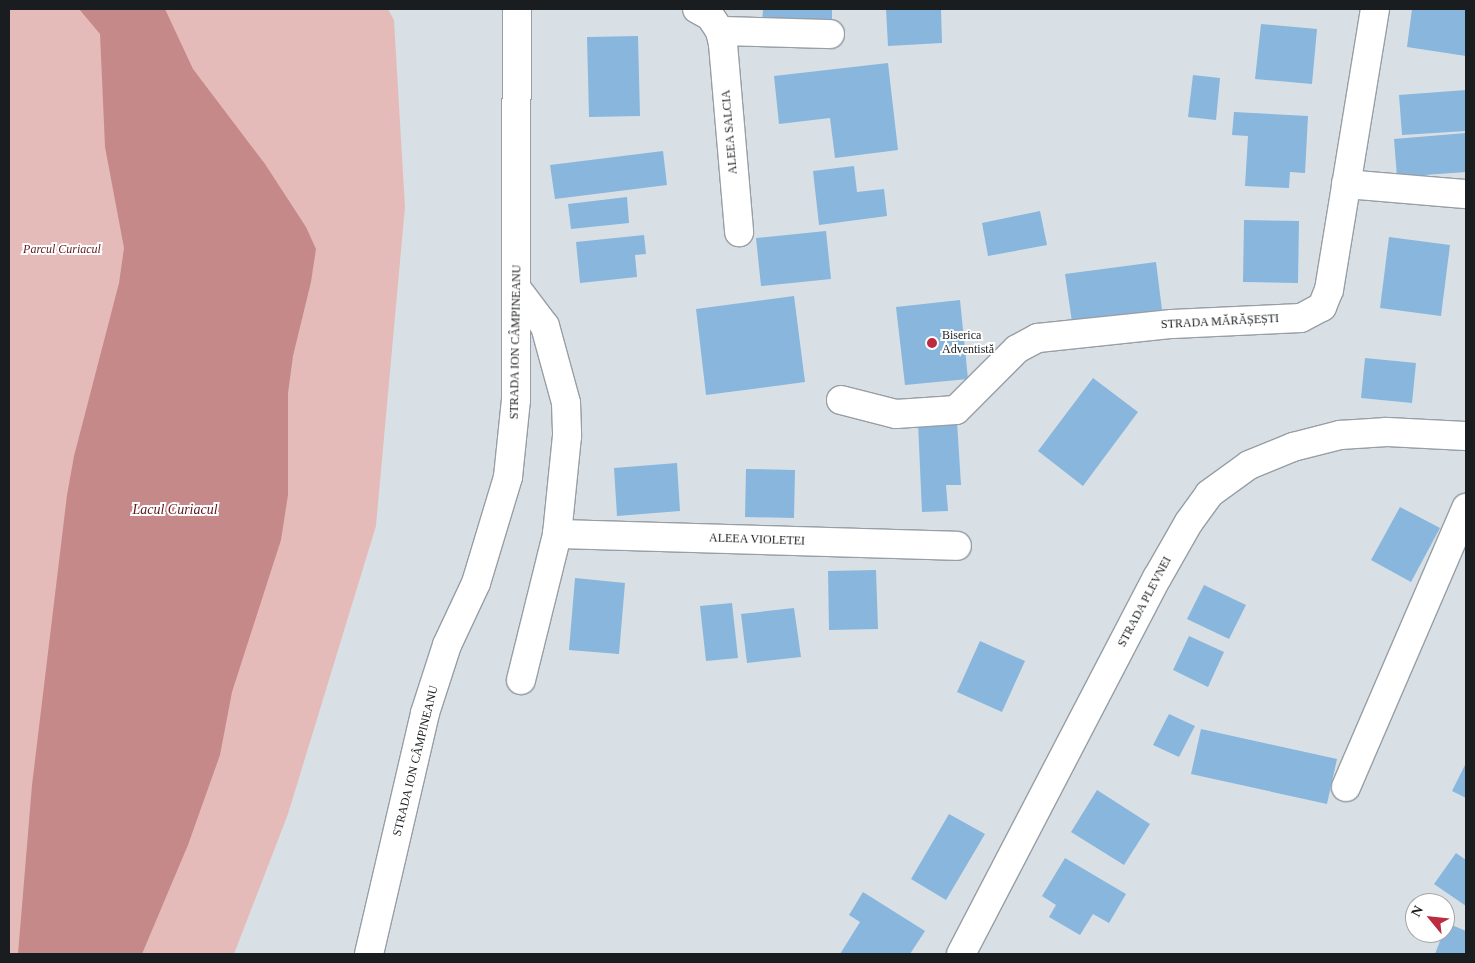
<!DOCTYPE html>
<meta charset="utf-8">
<style>
body{margin:0}
#map{position:relative;width:1475px;height:963px;overflow:hidden;background:#d8e0e6;font-family:Georgia,serif}
div>[style]{position:absolute}
[style*='--x']{left:calc(var(--x)*1px);top:calc(var(--y)*1px);width:calc(var(--w)*1px);rotate:calc(var(--a)*1deg)}
.green>*{inset:0;background:#e5bbba}
.water>*{inset:0;background:#c68989}
.building>*{inset:0;background:#88b6dd}
.roads{filter:drop-shadow(1px 0 #979ea5) drop-shadow(-1px 0 #979ea5) drop-shadow(0 1px #979ea5) drop-shadow(0 -1px #979ea5)}
.street>*{height:28px;margin:-14px;padding:0 14px;transform-origin:14px;border-radius:14px;background:#fff}
.secondary>*{height:28px;margin:-14px;padding:0 14px;transform-origin:14px;border-radius:14px;background:#fff}
.dots>*{width:14px;height:14px;translate:-50% -50%;box-sizing:border-box;border:2px solid #fff;border-radius:50%}
span{translate:-50% -50%;white-space:nowrap;text-align:center;line-height:1.15;-webkit-text-stroke:4px #fff;paint-order:stroke}
.street-label{font-size:12px;color:#1a1d1f}
.park-label{font-size:12px;color:#62181f;font-style:italic}
.poi-label{font-size:12px;color:#1a1d1f}
.left{translate:0 -50%;text-align:left}
.water-label{font-size:14px;color:#60161e;font-style:italic}
.frame{position:absolute;inset:0;border:10px solid #1a1d1f;pointer-events:none}
.north{position:absolute;left:1405px;top:893px;width:50px;height:50px;box-sizing:border-box;background:#fff;border:1px solid #a3a5a5;border-radius:50%;rotate:298deg;font-size:14px;font-weight:700;line-height:20px;text-align:center;color:#1a1d1f}
.north::after{content:'';display:block;margin:auto;width:18px;height:22px;background:#bc2b3e;clip-path:polygon(50% 0,100% 100%,50% 72%,0 100%)}
</style>
<div id="map">
<div class="green">
<i style="clip-path:polygon(9px 9px,388px 9px,394px 20px,405px 207px,376px 526px,288px 814px,234px 954px,9px 954px)"></i>
</div>
<div class="water">
<i style="clip-path:polygon(79px 9px,165px 9px,193px 69px,265px 164px,306px 227px,316px 249px,311px 282px,293px 356px,288px 393px,288px 495px,281px 540px,232px 692px,220px 755px,188px 845px,142px 954px,18px 954px,32px 785px,67px 495px,74px 456px,119px 283px,124px 248px,105px 147px,100px 34px)"></i>
</div>
<div class="building">
<i style="clip-path:polygon(763px 9px,832px 9px,832px 25px,762px 23px)"></i>
<i style="clip-path:polygon(886px 9px,941px 9px,942px 43px,888px 46px)"></i>
<i style="clip-path:polygon(1412px 9px,1466px 9px,1466px 56px,1407px 47px)"></i>
<i style="clip-path:polygon(1261px 24px,1317px 29px,1312px 84px,1255px 79px)"></i>
<i style="clip-path:polygon(638px 36px,640px 116px,589px 117px,587px 37px)"></i>
<i style="clip-path:polygon(888px 63px,898px 150px,835px 158px,830px 118px,779px 124px,774px 76px)"></i>
<i style="clip-path:polygon(1193px 75px,1220px 78px,1216px 120px,1188px 117px)"></i>
<i style="clip-path:polygon(1466px 90px,1466px 131px,1402px 135px,1399px 95px)"></i>
<i style="clip-path:polygon(1234px 112px,1308px 116px,1305px 173px,1290px 172px,1289px 188px,1245px 186px,1248px 136px,1232px 135px)"></i>
<i style="clip-path:polygon(1466px 133px,1466px 172px,1397px 177px,1394px 139px)"></i>
<i style="clip-path:polygon(663px 151px,667px 185px,555px 199px,550px 165px)"></i>
<i style="clip-path:polygon(854px 166px,857px 192px,884px 189px,887px 216px,819px 225px,813px 171px)"></i>
<i style="clip-path:polygon(627px 197px,629px 223px,571px 229px,568px 204px)"></i>
<i style="clip-path:polygon(1040px 211px,1047px 245px,988px 256px,982px 223px)"></i>
<i style="clip-path:polygon(1244px 220px,1299px 221px,1298px 283px,1243px 282px)"></i>
<i style="clip-path:polygon(826px 231px,831px 279px,761px 286px,756px 238px)"></i>
<i style="clip-path:polygon(644px 235px,646px 254px,635px 255px,637px 277px,580px 283px,576px 242px)"></i>
<i style="clip-path:polygon(1389px 237px,1450px 245px,1441px 316px,1380px 308px)"></i>
<i style="clip-path:polygon(1156px 262px,1162px 310px,1072px 322px,1065px 274px)"></i>
<i style="clip-path:polygon(794px 296px,805px 382px,706px 395px,696px 309px)"></i>
<i style="clip-path:polygon(960px 300px,968px 379px,905px 385px,896px 307px)"></i>
<i style="clip-path:polygon(1365px 358px,1416px 363px,1412px 403px,1361px 398px)"></i>
<i style="clip-path:polygon(1093px 378px,1138px 412px,1083px 486px,1038px 451px)"></i>
<i style="clip-path:polygon(957px 421px,961px 485px,946px 485px,948px 511px,922px 512px,918px 423px)"></i>
<i style="clip-path:polygon(677px 463px,680px 511px,617px 516px,614px 468px)"></i>
<i style="clip-path:polygon(746px 469px,795px 470px,794px 518px,745px 517px)"></i>
<i style="clip-path:polygon(1400px 507px,1440px 528px,1411px 582px,1371px 560px)"></i>
<i style="clip-path:polygon(876px 570px,878px 629px,829px 630px,828px 571px)"></i>
<i style="clip-path:polygon(575px 578px,625px 583px,619px 654px,569px 650px)"></i>
<i style="clip-path:polygon(1204px 585px,1246px 605px,1229px 639px,1187px 619px)"></i>
<i style="clip-path:polygon(732px 603px,738px 658px,706px 661px,700px 606px)"></i>
<i style="clip-path:polygon(794px 608px,801px 657px,747px 663px,741px 614px)"></i>
<i style="clip-path:polygon(1189px 636px,1224px 652px,1208px 687px,1173px 670px)"></i>
<i style="clip-path:polygon(980px 641px,1025px 661px,1002px 712px,957px 692px)"></i>
<i style="clip-path:polygon(1169px 714px,1195px 726px,1179px 757px,1153px 745px)"></i>
<i style="clip-path:polygon(1201px 729px,1337px 759px,1327px 804px,1191px 774px)"></i>
<i style="clip-path:polygon(1466px 763px,1466px 798px,1452px 791px)"></i>
<i style="clip-path:polygon(1097px 790px,1150px 824px,1124px 865px,1071px 832px)"></i>
<i style="clip-path:polygon(949px 814px,985px 834px,946px 900px,911px 879px)"></i>
<i style="clip-path:polygon(1456px 853px,1466px 860px,1466px 906px,1434px 884px)"></i>
<i style="clip-path:polygon(1065px 858px,1126px 894px,1109px 923px,1093px 914px,1080px 935px,1049px 917px,1056px 905px,1042px 896px)"></i>
<i style="clip-path:polygon(863px 892px,925px 931px,910px 954px,840px 954px,860px 922px,849px 915px)"></i>
<i style="clip-path:polygon(1447px 923px,1466px 931px,1466px 954px,1435px 954px)"></i>
</div>
<div class="roads">
<div class="street">
<i style="--x:697;--y:9;--w:15;--a:28"></i>
<i style="--x:710;--y:16;--w:18;--a:56"></i>
<i style="--x:720;--y:31;--w:13;--a:77"></i>
<i style="--x:723;--y:44;--w:189;--a:85.1"></i>
<i style="--x:720;--y:31;--w:110;--a:1.6"></i>
<i style="--x:1346;--y:184;--w:120;--a:4.8"></i>
<i style="--x:517;--y:289;--w:46;--a:52.9"></i>
<i style="--x:545;--y:326;--w:80;--a:74.7"></i>
<i style="--x:566;--y:403;--w:33;--a:88"></i>
<i style="--x:567;--y:436;--w:99;--a:95.8"></i>
<i style="--x:557;--y:534;--w:400;--a:1.7"></i>
<i style="--x:841;--y:400;--w:57;--a:14.3"></i>
<i style="--x:896;--y:414;--w:60;--a:-3.8"></i>
<i style="--x:956;--y:410;--w:86;--a:-45"></i>
<i style="--x:1017;--y:349;--w:24;--a:-28"></i>
<i style="--x:1038;--y:338;--w:135;--a:-6"></i>
<i style="--x:1172;--y:324;--w:129;--a:-2.7"></i>
<i style="--x:1301;--y:318;--w:24;--a:-28"></i>
<i style="--x:1322;--y:307;--w:18;--a:-68"></i>
<i style="--x:1329;--y:290;--w:285;--a:-80.7"></i>
<i style="--x:521;--y:680;--w:150;--a:-76.1"></i>
<i style="--x:1346;--y:787;--w:304;--a:-66.7"></i>
<i style="--x:369;--y:954;--w:247;--a:-76.9"></i>
<i style="--x:425;--y:713;--w:71;--a:-72.1"></i>
<i style="--x:447;--y:645;--w:68;--a:-64.9"></i>
<i style="--x:476;--y:583;--w:111;--a:-73.2"></i>
<i style="--x:508;--y:477;--w:77;--a:-84.1"></i>
<i style="--x:516;--y:400;--w:391;--a:-89.9"></i>
</div>
<div class="secondary">
<i style="--x:961;--y:954;--w:424;--a:-62.5"></i>
<i style="--x:1157;--y:578;--w:64;--a:-60.3"></i>
<i style="--x:1189;--y:522;--w:34;--a:-54"></i>
<i style="--x:1209;--y:494;--w:49;--a:-35.9"></i>
<i style="--x:1249;--y:465;--w:48;--a:-22.2"></i>
<i style="--x:1293;--y:447;--w:49;--a:-14.3"></i>
<i style="--x:1340;--y:435;--w:47;--a:-3.7"></i>
<i style="--x:1387;--y:432;--w:79;--a:2.9"></i>
</div>
</div>
<div class="dots">
<i style="left:932px;top:343px;background:#bc2b3e"></i>
</div>
<div class="street-label">
<span style="left:730px;top:132px;rotate:-95deg">ALEEA SALCIA</span>
<span style="left:1220px;top:322px;rotate:-3deg">STRADA MĂRĂȘEȘTI</span>
<span style="left:516px;top:342px;rotate:-89deg">STRADA ION CÂMPINEANU</span>
<span style="left:757px;top:540px;rotate:2deg">ALEEA VIOLETEI</span>
<span style="left:1145px;top:602px;rotate:-62deg">STRADA PLEVNEI</span>
<span style="left:416px;top:761px;rotate:-76deg">STRADA ION CÂMPINEANU</span>
</div>
<div class="park-label">
<span style="left:62px;top:250px">Parcul Curiacul</span>
</div>
<div class="poi-label">
<span class="left" style="left:942px;top:343px">Biserica<br>Adventistă</span>
</div>
<div class="water-label">
<span style="left:175px;top:510px">Lacul Curiacul</span>
</div>
<div class="frame"></div>
<div class="north">N</div>
</div>
